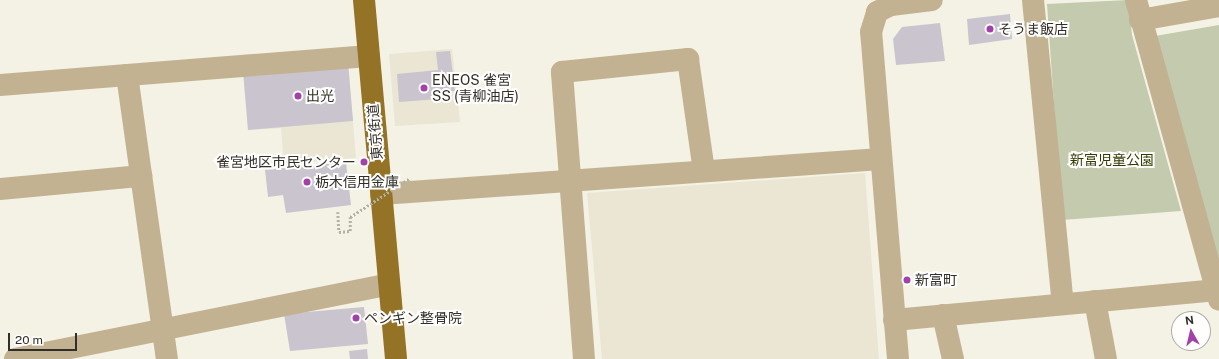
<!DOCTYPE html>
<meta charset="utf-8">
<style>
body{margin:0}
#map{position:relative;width:1219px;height:359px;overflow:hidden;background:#f4f2e5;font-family:"Public Sans","Noto Sans JP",sans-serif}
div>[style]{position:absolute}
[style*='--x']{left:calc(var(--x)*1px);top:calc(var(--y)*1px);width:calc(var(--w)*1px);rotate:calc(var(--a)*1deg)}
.built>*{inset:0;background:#eae6d3}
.green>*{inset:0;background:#c3caae}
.building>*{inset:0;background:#cac4ce}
.path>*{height:2.5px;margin-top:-1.25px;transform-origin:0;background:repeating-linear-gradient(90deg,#b3b1a7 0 2px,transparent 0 4px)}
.minor>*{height:22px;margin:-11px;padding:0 11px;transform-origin:11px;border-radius:11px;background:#c3b292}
.tertiary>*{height:22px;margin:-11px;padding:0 11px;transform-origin:11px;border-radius:11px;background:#c3b292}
.trunk>*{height:22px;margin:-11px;padding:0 11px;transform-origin:11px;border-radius:11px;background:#947226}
.path-bridge>*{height:2.5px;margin-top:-1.25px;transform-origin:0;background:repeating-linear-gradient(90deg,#b3b1a7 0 2px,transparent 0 4px)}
.dots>*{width:11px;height:11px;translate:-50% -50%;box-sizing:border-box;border:2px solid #fffefc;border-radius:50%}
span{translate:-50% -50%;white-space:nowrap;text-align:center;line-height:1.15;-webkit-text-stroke:4px #fffefc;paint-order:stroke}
.poi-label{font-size:14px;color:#302f2a}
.left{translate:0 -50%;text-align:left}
.right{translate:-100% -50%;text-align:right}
.street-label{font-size:14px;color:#302f2a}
.park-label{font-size:14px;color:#333c03}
.north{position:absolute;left:1171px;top:311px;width:40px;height:40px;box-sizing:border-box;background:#fffefc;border:1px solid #acaba8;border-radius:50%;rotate:352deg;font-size:11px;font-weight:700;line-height:16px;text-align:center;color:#302f2a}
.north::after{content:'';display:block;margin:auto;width:14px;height:18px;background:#a141a9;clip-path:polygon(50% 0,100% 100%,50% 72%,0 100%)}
.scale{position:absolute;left:8px;top:333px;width:69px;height:18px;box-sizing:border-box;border:2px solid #302f2a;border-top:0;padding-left:5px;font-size:12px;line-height:14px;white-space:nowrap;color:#302f2a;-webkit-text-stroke:3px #fffefc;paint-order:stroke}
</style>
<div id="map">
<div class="built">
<i style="clip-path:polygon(452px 49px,460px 122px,395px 126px,389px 54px)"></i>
<i style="clip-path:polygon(348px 62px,356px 158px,284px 164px,281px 128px,248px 130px,243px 71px)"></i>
<i style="clip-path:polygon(865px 173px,879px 359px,602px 359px,587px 193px)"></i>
</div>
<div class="green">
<i style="clip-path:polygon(1128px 0,1132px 35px,1181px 211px,1062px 220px,1047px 4px)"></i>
<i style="clip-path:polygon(1219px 25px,1219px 259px,1155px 36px)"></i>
</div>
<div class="building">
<i style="clip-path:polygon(1010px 14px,1012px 39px,969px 45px,967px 19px)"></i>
<i style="clip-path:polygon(940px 23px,945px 61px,896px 65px,893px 39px,902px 27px)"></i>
<i style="clip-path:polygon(450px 51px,455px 91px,438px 91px,439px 99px,399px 102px,397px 74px,438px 70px,436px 52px)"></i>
<i style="clip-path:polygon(348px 62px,353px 121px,248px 130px,243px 71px)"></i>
<i style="clip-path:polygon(346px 162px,351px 205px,286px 213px,283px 195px,268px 197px,265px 170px)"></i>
<i style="clip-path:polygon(364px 307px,368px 344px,290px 351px,284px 314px)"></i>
<i style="clip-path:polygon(367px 349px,368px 359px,350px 359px,349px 351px)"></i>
</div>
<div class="path">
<i style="--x:338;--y:212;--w:20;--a:87"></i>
<i style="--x:339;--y:232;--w:11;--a:-5"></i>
<i style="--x:350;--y:231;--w:14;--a:-90"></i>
</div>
<div class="minor">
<i style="--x:1033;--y:0;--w:305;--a:84.4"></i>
<i style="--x:1136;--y:0;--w:311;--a:74.5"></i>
<i style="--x:1140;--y:20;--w:80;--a:-10"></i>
<i style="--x:127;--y:75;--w:287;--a:82"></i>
<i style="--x:0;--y:85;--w:370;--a:-4.5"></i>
<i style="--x:0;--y:189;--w:142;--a:-5.3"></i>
<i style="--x:381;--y:194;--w:501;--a:-4"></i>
<i style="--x:1095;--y:301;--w:59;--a:79.3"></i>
<i style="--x:943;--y:315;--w:45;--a:77.2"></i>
<i style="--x:894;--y:320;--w:322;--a:-5.3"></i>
<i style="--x:584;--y:359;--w:288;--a:-94.4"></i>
<i style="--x:562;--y:72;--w:127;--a:-5.9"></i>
<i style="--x:688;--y:59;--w:113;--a:81.9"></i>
</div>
<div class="tertiary">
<i style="--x:15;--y:359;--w:381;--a:-11.3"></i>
<i style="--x:898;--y:359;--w:328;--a:-94.7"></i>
<i style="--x:871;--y:32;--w:21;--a:-73"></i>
<i style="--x:877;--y:12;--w:16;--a:-27"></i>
<i style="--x:891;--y:5;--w:41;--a:-7"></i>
</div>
<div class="trunk">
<i style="--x:364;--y:0;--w:360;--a:84.9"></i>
</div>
<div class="path-bridge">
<i style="--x:350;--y:217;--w:72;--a:-33"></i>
</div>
<div class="dots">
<i style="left:990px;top:29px;background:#a141a9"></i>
<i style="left:424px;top:88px;background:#a141a9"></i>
<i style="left:298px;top:96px;background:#a141a9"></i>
<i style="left:364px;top:162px;background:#a141a9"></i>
<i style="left:307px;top:182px;background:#a141a9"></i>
<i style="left:907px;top:280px;background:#a141a9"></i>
<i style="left:356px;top:318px;background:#a141a9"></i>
</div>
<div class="poi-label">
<span class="left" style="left:998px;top:29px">そうま飯店</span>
<span class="left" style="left:432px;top:88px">ENEOS 雀宮<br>SS (青柳油店)</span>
<span class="left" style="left:306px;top:96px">出光</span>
<span class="right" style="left:356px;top:162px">雀宮地区市民センター</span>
<span class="left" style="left:315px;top:182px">栃木信用金庫</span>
<span class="left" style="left:915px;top:280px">新富町</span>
<span class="left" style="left:364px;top:318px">ペンギン整骨院</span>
</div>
<div class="street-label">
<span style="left:375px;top:132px;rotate:-95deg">東京街道</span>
</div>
<div class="park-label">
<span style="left:1112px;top:160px">新富児童公園</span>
</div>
<div class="north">N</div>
<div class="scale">20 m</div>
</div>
